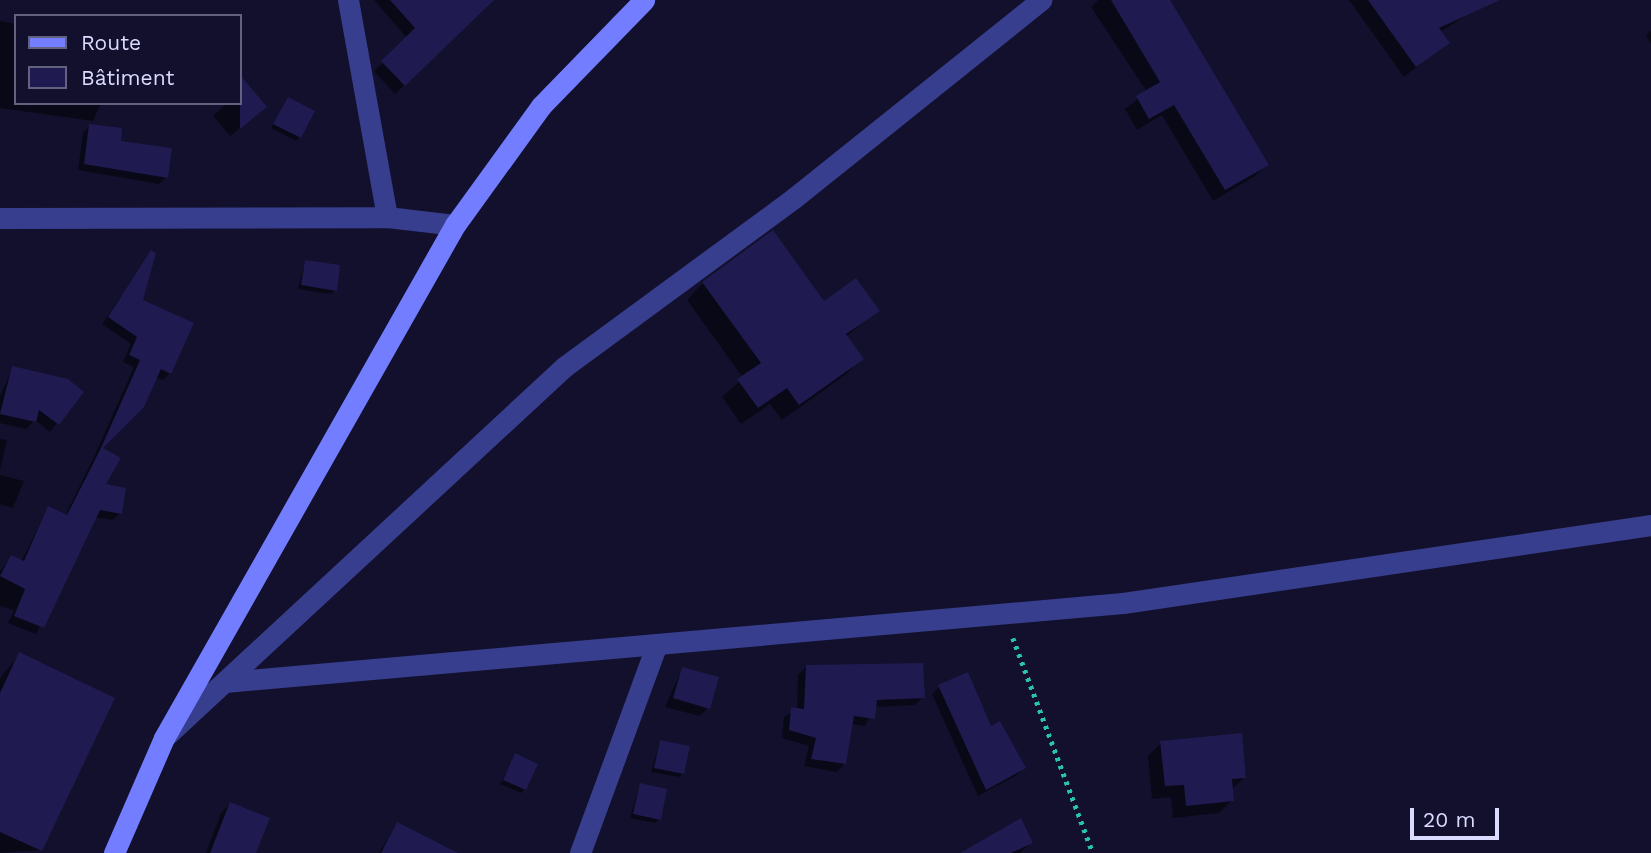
<!DOCTYPE html>
<meta charset="utf-8">
<style>
body{margin:0}
#map{position:relative;width:1651px;height:853px;overflow:hidden;background:#12102c;font-family:"Work Sans",sans-serif}
div>[style]{position:absolute}
[style*='--x']{left:calc(var(--x)*1px);top:calc(var(--y)*1px);width:calc(var(--w)*1px);rotate:calc(var(--a)*1deg)}
.shadow>*{inset:0;background:#0007}
.building>*{inset:0;background:#1f1a4f}
.path>*{height:4.5px;margin-top:-2.25px;transform-origin:0;background:repeating-linear-gradient(90deg,#29c5ab 0 3.5px,transparent 0 8.5px)}
.street>*{height:21px;margin:-10.5px;padding:0 10.5px;transform-origin:10.5px;border-radius:10.5px;background:#383e8e}
.secondary>*{height:21px;margin:-10.5px;padding:0 10.5px;transform-origin:10.5px;border-radius:10.5px;background:#727dff}
span{translate:-50% -50%;white-space:nowrap;text-align:center;line-height:1.15;-webkit-text-stroke:5px #12102c;paint-order:stroke}
.legend{position:absolute;left:14px;top:14px;width:228px;height:91px;box-sizing:border-box;background:#12102c;border:2px solid #626180;margin:0;padding:9px 12px;list-style:none;font-size:21px;color:#dbdbff}
.legend li{display:flex;align-items:center;gap:14px;height:35px}
.legend b{width:35px;border:2px solid #626180}
.scale{position:absolute;left:1410px;top:808px;width:89px;height:32px;box-sizing:border-box;border:4px solid #dbdbff;border-top:0;padding-left:9px;font-size:21px;line-height:24px;white-space:nowrap;color:#dbdbff;-webkit-text-stroke:5px #12102c;paint-order:stroke}
</style>
<div id="map">
<div class="shadow">
<i style="clip-path:polygon(374px 0,493px 0,395px 94px,374px 71px,407px 38px)"></i>
<i style="clip-path:polygon(1098px 0,1168px 0,1267px 164px,1255px 176px,1213px 201px,1162px 115px,1137px 130px,1125px 109px,1147px 92px,1091px 7px)"></i>
<i style="clip-path:polygon(1349px 0,1468px 0,1473px 11px,1440px 32px,1447px 43px,1404px 77px)"></i>
<i style="clip-path:polygon(0 21px,16px 24px,16px 103px,101px 103px,93px 121px,0 108px)"></i>
<i style="clip-path:polygon(1651px 31px,1651px 44px,1646px 35px)"></i>
<i style="clip-path:polygon(247px 87px,256px 116px,230px 136px,213px 116px,227px 103px,240px 103px)"></i>
<i style="clip-path:polygon(288px 99px,300px 137px,296px 141px,271px 128px)"></i>
<i style="clip-path:polygon(89px 126px,119px 143px,166px 177px,159px 184px,78px 170px,83px 133px)"></i>
<i style="clip-path:polygon(151px 253px,140px 301px,170px 373px,163px 380px,155px 376px,142px 406px,100px 448px,118px 459px,103px 486px,120px 513px,113px 520px,95px 517px,36px 634px,8px 623px,14px 610px,0 606px,0 572px,11px 557px,21px 562px,48px 508px,65px 516px,94px 457px,134px 367px,123px 362px,131px 344px,102px 324px)"></i>
<i style="clip-path:polygon(305px 262px,335px 290px,331px 294px,298px 289px)"></i>
<i style="clip-path:polygon(703px 283px,823px 303px,877px 310px,846px 337px,862px 359px,845px 375px,782px 420px,770px 404px,741px 424px,722px 397px,743px 378px,687px 300px)"></i>
<i style="clip-path:polygon(13px 367px,82px 392px,50px 432px,35px 420px,26px 429px,0 423px,0 396px)"></i>
<i style="clip-path:polygon(0 439px,7px 440px,0 470px)"></i>
<i style="clip-path:polygon(0 475px,24px 481px,13px 508px,0 504px)"></i>
<i style="clip-path:polygon(20px 654px,113px 698px,40px 850px,0 853px,0 678px)"></i>
<i style="clip-path:polygon(806px 667px,923px 697px,915px 705px,874px 707px,865px 726px,851px 724px,845px 763px,837px 772px,804px 766px,809px 746px,782px 738px,784px 717px,797px 710px,798px 675px)"></i>
<i style="clip-path:polygon(682px 669px,708px 708px,700px 716px,665px 707px)"></i>
<i style="clip-path:polygon(939px 687px,990px 728px,1024px 768px,1017px 775px,978px 796px,932px 694px)"></i>
<i style="clip-path:polygon(660px 742px,683px 773px,679px 777px,651px 772px)"></i>
<i style="clip-path:polygon(1161px 743px,1245px 777px,1231px 790px,1232px 800px,1219px 813px,1173px 818px,1171px 797px,1152px 799px,1148px 756px)"></i>
<i style="clip-path:polygon(515px 756px,525px 789px,521px 793px,500px 784px)"></i>
<i style="clip-path:polygon(640px 785px,659px 819px,655px 823px,630px 818px)"></i>
<i style="clip-path:polygon(230px 804px,254px 853px,206px 853px,221px 813px)"></i>
<i style="clip-path:polygon(397px 824px,422px 853px,379px 853px)"></i>
<i style="clip-path:polygon(1031px 843px,1020px 853px,984px 853px)"></i>
</div>
<div class="building">
<i style="clip-path:polygon(390px 0,494px 0,405px 86px,381px 61px,415px 28px)"></i>
<i style="clip-path:polygon(1111px 0,1170px 0,1269px 165px,1225px 190px,1174px 105px,1149px 119px,1136px 96px,1160px 82px)"></i>
<i style="clip-path:polygon(1368px 0,1500px 0,1439px 28px,1450px 43px,1416px 67px)"></i>
<i style="clip-path:polygon(240px 75px,267px 107px,240px 129px)"></i>
<i style="clip-path:polygon(288px 97px,315px 111px,301px 138px,273px 124px)"></i>
<i style="clip-path:polygon(89px 124px,122px 128px,121px 141px,172px 148px,168px 178px,84px 164px)"></i>
<i style="clip-path:polygon(773px 230px,824px 301px,856px 278px,880px 311px,846px 334px,864px 359px,799px 405px,787px 388px,758px 408px,737px 379px,761px 363px,702px 282px)"></i>
<i style="clip-path:polygon(151px 250px,156px 253px,143px 300px,194px 323px,171px 374px,161px 369px,144px 407px,103px 448px,121px 458px,106px 484px,126px 488px,122px 514px,100px 510px,44px 628px,14px 616px,25px 589px,0 576px,11px 555px,24px 561px,48px 506px,67px 515px,101px 448px,140px 360px,129px 355px,137px 337px,108px 317px)"></i>
<i style="clip-path:polygon(305px 260px,340px 265px,337px 291px,301px 285px)"></i>
<i style="clip-path:polygon(12px 366px,68px 379px,84px 392px,59px 425px,39px 410px,36px 422px,0 414px)"></i>
<i style="clip-path:polygon(19px 652px,115px 698px,42px 851px,0 832px,0 693px)"></i>
<i style="clip-path:polygon(923px 663px,925px 698px,877px 700px,875px 719px,854px 716px,846px 764px,811px 759px,816px 738px,789px 730px,791px 707px,804px 709px,806px 665px)"></i>
<i style="clip-path:polygon(682px 667px,719px 677px,710px 709px,673px 698px)"></i>
<i style="clip-path:polygon(968px 672px,991px 726px,1000px 721px,1026px 768px,986px 790px,938px 685px)"></i>
<i style="clip-path:polygon(1242px 733px,1246px 778px,1232px 779px,1234px 801px,1186px 806px,1184px 785px,1165px 786px,1160px 741px)"></i>
<i style="clip-path:polygon(660px 740px,690px 746px,684px 774px,654px 768px)"></i>
<i style="clip-path:polygon(515px 753px,538px 764px,526px 790px,503px 780px)"></i>
<i style="clip-path:polygon(640px 783px,667px 789px,661px 820px,633px 814px)"></i>
<i style="clip-path:polygon(230px 802px,270px 818px,256px 853px,210px 853px)"></i>
<i style="clip-path:polygon(1021px 818px,1033px 843px,1011px 853px,960px 853px)"></i>
<i style="clip-path:polygon(397px 822px,458px 853px,381px 853px)"></i>
</div>
<div class="path">
<i style="--x:1013;--y:638;--w:229;--a:69.6"></i>
</div>
<div class="street">
<i style="--x:348;--y:0;--w:220;--a:79.8"></i>
<i style="--x:387;--y:217;--w:68;--a:6.7"></i>
<i style="--x:0;--y:218;--w:387;--a:-0.1"></i>
<i style="--x:225;--y:682;--w:901;--a:-5.03"></i>
<i style="--x:1123;--y:603;--w:534;--a:-8.4"></i>
<i style="--x:168;--y:734;--w:540;--a:-42.82"></i>
<i style="--x:564;--y:367;--w:285;--a:-36.3"></i>
<i style="--x:794;--y:198;--w:317;--a:-38.7"></i>
<i style="--x:580;--y:853;--w:221;--a:-69.8"></i>
</div>
<div class="secondary">
<i style="--x:114;--y:853;--w:125;--a:-66.5"></i>
<i style="--x:164;--y:738;--w:590;--a:-60.44"></i>
<i style="--x:455;--y:225;--w:147;--a:-54.1"></i>
<i style="--x:541;--y:106;--w:148;--a:-45.8"></i>
</div>
<ul class="legend">
<li><b style="height:9px;background:#727dff"></b>Route</li>
<li><b style="height:19px;background:#1f1a4f"></b>Bâtiment</li>
</ul>
<div class="scale">20 m</div>
</div>
